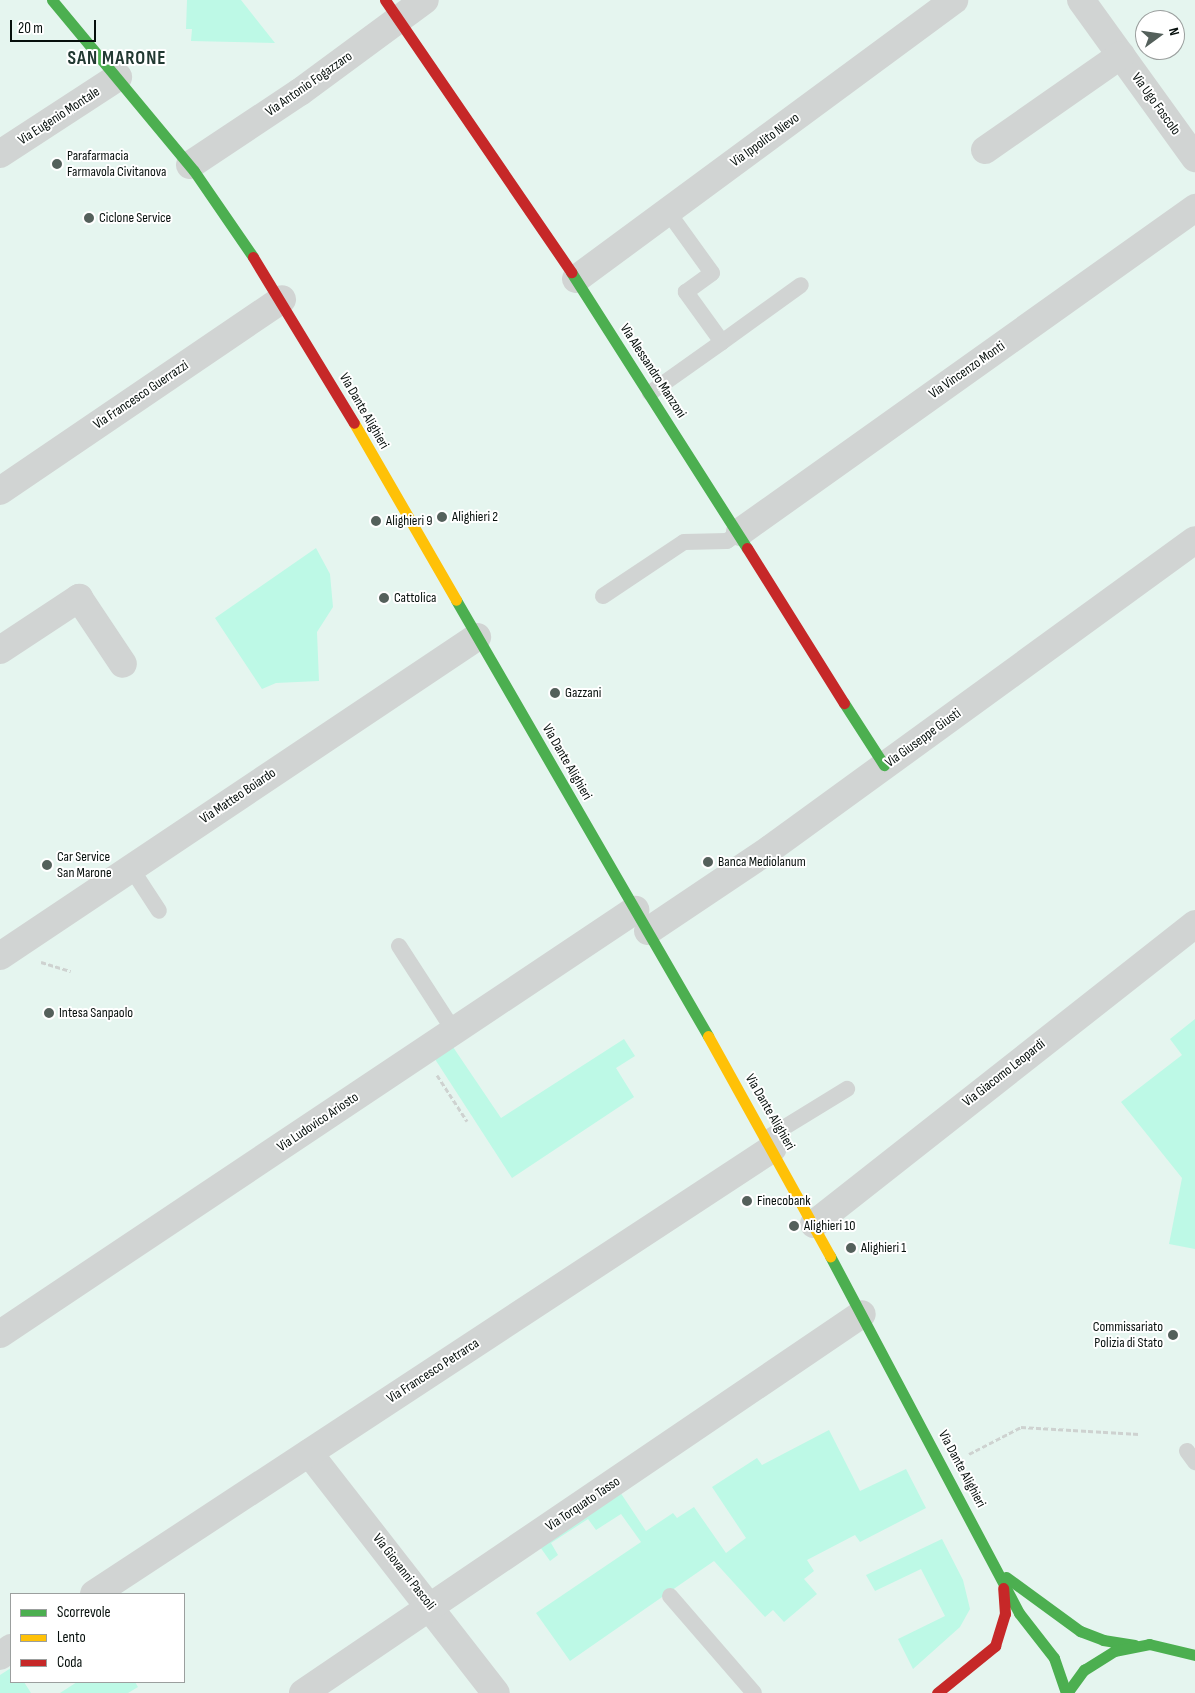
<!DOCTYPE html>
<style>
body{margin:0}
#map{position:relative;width:1195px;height:1693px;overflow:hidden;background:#e5f5ef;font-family:"Sofia Sans Condensed",sans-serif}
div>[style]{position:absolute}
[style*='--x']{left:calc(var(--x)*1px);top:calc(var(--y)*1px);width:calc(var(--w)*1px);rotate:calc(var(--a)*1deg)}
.green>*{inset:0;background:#bdf9e6}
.path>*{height:3px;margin-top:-1.5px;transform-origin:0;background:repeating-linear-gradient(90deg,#ced2d0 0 5px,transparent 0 7.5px)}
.lane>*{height:16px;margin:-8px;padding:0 8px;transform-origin:8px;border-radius:8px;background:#d1d4d3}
.street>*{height:28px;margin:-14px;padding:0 14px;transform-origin:14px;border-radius:14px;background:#d1d4d3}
.fast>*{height:11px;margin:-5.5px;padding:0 5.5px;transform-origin:5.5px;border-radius:5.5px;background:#4caf50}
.slow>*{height:11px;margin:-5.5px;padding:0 5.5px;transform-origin:5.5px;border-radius:5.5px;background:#ffc107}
.jam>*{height:11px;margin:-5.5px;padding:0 5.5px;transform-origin:5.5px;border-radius:5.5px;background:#c62828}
.dots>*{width:14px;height:14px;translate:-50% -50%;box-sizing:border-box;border:2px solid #fff;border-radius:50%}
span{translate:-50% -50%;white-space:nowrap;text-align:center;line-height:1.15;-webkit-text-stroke:4px #fff;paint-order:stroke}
.street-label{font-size:14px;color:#060f0c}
.poi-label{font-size:14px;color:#060f0c}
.left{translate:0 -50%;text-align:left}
.right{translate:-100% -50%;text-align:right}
.district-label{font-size:19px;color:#223932;font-weight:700;letter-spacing:1px}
.legend{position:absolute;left:10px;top:1593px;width:175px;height:90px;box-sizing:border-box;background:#fff;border:1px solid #9b9f9e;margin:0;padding:6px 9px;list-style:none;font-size:15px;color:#060f0c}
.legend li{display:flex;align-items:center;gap:10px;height:25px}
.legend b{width:25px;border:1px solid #9b9f9e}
.north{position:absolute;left:1135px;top:10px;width:50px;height:50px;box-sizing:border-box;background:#fff;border:1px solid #9b9f9e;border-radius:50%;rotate:76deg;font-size:14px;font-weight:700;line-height:20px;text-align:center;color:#060f0c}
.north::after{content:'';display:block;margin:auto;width:18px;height:22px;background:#54605b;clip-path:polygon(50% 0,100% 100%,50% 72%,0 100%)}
.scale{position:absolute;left:10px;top:20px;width:86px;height:22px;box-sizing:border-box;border:2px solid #060f0c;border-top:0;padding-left:6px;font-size:15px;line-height:18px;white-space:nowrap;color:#060f0c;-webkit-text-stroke:4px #fff;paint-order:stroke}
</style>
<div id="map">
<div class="green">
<i style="clip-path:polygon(187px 0,241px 0,275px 43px,191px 41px,192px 29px,186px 29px)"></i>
<i style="clip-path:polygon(316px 548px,330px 574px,333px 607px,317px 632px,319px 681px,276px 683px,262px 689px,215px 618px)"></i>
<i style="clip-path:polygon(1195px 1019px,1195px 1249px,1169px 1244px,1182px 1178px,1121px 1102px,1182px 1055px,1170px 1039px)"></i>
<i style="clip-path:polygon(624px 1039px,635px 1056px,616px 1068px,634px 1097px,512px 1178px,433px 1056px,451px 1044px,501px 1118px)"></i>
<i style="clip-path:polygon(829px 1430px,860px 1491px,906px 1469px,926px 1508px,860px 1542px,855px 1535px,807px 1560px,814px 1571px,804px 1579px,817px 1594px,784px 1622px,773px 1610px,765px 1617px,714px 1561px,570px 1661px,536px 1613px,641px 1542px,621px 1514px,596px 1530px,588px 1519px,551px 1543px,558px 1555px,550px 1561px,538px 1544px,618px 1489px,646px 1531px,673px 1513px,677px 1518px,694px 1507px,726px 1553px,746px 1538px,712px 1487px,757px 1458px,762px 1465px)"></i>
<i style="clip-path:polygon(942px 1539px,963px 1580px,970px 1609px,960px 1627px,913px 1669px,898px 1639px,945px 1616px,921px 1569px,875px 1591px,866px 1575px)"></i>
<i style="clip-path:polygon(11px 1668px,11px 1682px,24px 1682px,31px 1693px,0 1693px,0 1675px)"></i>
<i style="clip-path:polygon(77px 1682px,135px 1682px,138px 1687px,128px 1693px,60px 1693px)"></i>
</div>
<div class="path">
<i style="--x:41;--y:962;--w:31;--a:17"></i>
<i style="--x:437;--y:1075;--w:55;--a:56.9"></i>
<i style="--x:969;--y:1454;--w:59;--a:-27.4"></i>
<i style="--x:1021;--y:1427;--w:118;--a:3.4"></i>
</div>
<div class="lane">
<i style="--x:722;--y:342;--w:97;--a:-35.8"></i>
<i style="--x:650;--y:393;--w:88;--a:-35.3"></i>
<i style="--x:722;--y:342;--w:62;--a:-125.8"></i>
<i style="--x:686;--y:292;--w:32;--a:-36"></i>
<i style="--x:712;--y:273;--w:75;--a:-125.8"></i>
<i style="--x:603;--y:596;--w:97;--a:-33.7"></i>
<i style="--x:684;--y:542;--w:43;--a:-1.3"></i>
<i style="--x:727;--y:541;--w:16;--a:-35"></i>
<i style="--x:131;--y:868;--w:51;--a:56.9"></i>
<i style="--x:399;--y:946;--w:101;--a:57.1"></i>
<i style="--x:767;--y:1138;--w:94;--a:-31.5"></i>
<i style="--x:1187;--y:1451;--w:14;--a:54"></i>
<i style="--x:670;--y:1596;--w:128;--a:49.1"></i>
</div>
<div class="street">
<i style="--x:1081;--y:0;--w:195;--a:54.2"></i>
<i style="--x:985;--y:150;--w:166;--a:-34.9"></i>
<i style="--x:0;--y:154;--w:141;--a:-33.1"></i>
<i style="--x:190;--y:165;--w:132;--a:-33.6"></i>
<i style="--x:300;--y:92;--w:155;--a:-36.4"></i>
<i style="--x:576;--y:279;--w:470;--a:-36.4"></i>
<i style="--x:0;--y:491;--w:341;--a:-34.2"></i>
<i style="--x:740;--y:532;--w:559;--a:-35.45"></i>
<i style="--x:0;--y:650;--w:95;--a:-33.4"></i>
<i style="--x:79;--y:598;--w:79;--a:56.3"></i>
<i style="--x:648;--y:931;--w:147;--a:-33.9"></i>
<i style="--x:770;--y:849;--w:525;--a:-36.02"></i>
<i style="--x:0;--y:956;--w:574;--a:-33.77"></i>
<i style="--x:814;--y:1224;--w:485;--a:-38.2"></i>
<i style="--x:0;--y:1334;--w:764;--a:-33.73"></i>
<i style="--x:309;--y:1453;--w:304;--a:52.1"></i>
<i style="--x:94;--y:1594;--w:812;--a:-33.3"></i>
<i style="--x:0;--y:1656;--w:14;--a:-36"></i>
<i style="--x:303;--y:1693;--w:675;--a:-34.14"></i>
</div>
<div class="fast">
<i style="--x:52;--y:0;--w:222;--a:50.3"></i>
<i style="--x:194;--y:171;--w:104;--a:55.5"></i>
<i style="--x:571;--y:272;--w:327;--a:57.5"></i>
<i style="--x:456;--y:600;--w:504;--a:59.97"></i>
<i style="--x:844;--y:703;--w:74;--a:57.2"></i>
<i style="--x:830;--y:1256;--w:404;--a:62.1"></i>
<i style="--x:1019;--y:1613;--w:57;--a:52.1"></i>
<i style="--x:1054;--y:1658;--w:37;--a:71"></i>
<i style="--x:1006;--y:1577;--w:92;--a:36.1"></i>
<i style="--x:1080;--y:1631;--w:25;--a:21"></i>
<i style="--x:1103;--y:1640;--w:32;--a:9"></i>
<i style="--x:1067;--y:1693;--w:29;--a:-54"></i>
<i style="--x:1084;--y:1670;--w:36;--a:-32"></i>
<i style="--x:1114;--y:1651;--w:36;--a:-11"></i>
<i style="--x:1149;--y:1644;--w:47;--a:13.4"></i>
</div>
<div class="slow">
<i style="--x:354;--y:423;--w:204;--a:60"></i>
<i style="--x:708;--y:1036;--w:252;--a:61"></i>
</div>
<div class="jam">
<i style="--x:385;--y:0;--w:330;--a:55.6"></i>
<i style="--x:253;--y:257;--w:194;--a:58.7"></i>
<i style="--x:747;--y:548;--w:183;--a:58"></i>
<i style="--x:937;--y:1693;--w:75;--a:-39"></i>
<i style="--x:995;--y:1646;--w:34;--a:-73"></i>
<i style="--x:1005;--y:1614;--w:26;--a:-94"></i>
</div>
<div class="dots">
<i style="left:57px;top:164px;background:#54605b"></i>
<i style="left:89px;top:218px;background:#54605b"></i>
<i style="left:442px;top:517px;background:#54605b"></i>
<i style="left:376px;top:521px;background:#54605b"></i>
<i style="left:384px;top:598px;background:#54605b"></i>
<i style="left:555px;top:693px;background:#54605b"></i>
<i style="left:708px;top:862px;background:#54605b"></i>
<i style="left:47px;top:865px;background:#54605b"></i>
<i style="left:49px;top:1013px;background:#54605b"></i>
<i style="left:747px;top:1201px;background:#54605b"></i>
<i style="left:794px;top:1226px;background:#54605b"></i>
<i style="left:851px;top:1248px;background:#54605b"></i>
<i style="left:1173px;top:1335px;background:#54605b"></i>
</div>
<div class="street-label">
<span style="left:309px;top:84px;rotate:-35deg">Via Antonio Fogazzaro</span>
<span style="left:1156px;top:104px;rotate:54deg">Via Ugo Foscolo</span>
<span style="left:59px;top:116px;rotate:-33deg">Via Eugenio Montale</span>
<span style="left:765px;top:140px;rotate:-36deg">Via Ippolito Nievo</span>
<span style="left:967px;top:370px;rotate:-35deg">Via Vincenzo Monti</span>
<span style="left:653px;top:371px;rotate:57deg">Via Alessandro Manzoni</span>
<span style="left:141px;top:395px;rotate:-34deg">Via Francesco Guerrazzi</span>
<span style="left:364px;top:411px;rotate:60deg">Via Dante Alighieri</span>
<span style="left:923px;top:738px;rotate:-36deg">Via Giuseppe Giusti</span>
<span style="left:567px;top:762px;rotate:60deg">Via Dante Alighieri</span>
<span style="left:238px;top:796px;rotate:-34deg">Via Matteo Boiardo</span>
<span style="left:1004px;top:1073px;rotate:-38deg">Via Giacomo Leopardi</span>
<span style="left:770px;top:1112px;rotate:60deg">Via Dante Alighieri</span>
<span style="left:318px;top:1122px;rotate:-34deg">Via Ludovico Ariosto</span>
<span style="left:433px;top:1371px;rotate:-33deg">Via Francesco Petrarca</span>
<span style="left:962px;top:1469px;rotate:62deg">Via Dante Alighieri</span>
<span style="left:583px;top:1504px;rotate:-34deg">Via Torquato Tasso</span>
<span style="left:404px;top:1572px;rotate:52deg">Via Giovanni Pascoli</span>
</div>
<div class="poi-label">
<span class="left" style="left:67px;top:164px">Parafarmacia<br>Farmavola Civitanova</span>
<span class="left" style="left:99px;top:218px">Ciclone Service</span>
<span class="left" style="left:452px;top:517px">Alighieri 2</span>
<span class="left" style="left:386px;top:521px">Alighieri 9</span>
<span class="left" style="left:394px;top:598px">Cattolica</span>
<span class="left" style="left:565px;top:693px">Gazzani</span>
<span class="left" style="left:57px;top:865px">Car Service<br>San Marone</span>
<span class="left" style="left:718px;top:862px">Banca Mediolanum</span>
<span class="left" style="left:59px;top:1013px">Intesa Sanpaolo</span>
<span class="left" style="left:757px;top:1201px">Finecobank</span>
<span class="left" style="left:804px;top:1226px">Alighieri 10</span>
<span class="left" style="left:861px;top:1248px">Alighieri 1</span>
<span class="right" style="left:1163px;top:1335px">Commissariato<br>Polizia di Stato</span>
</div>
<div class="district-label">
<span style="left:117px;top:59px">SAN MARONE</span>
</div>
<ul class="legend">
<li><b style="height:6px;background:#4caf50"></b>Scorrevole</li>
<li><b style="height:6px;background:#ffc107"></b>Lento</li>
<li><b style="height:6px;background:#c62828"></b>Coda</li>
</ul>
<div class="north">N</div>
<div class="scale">20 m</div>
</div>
